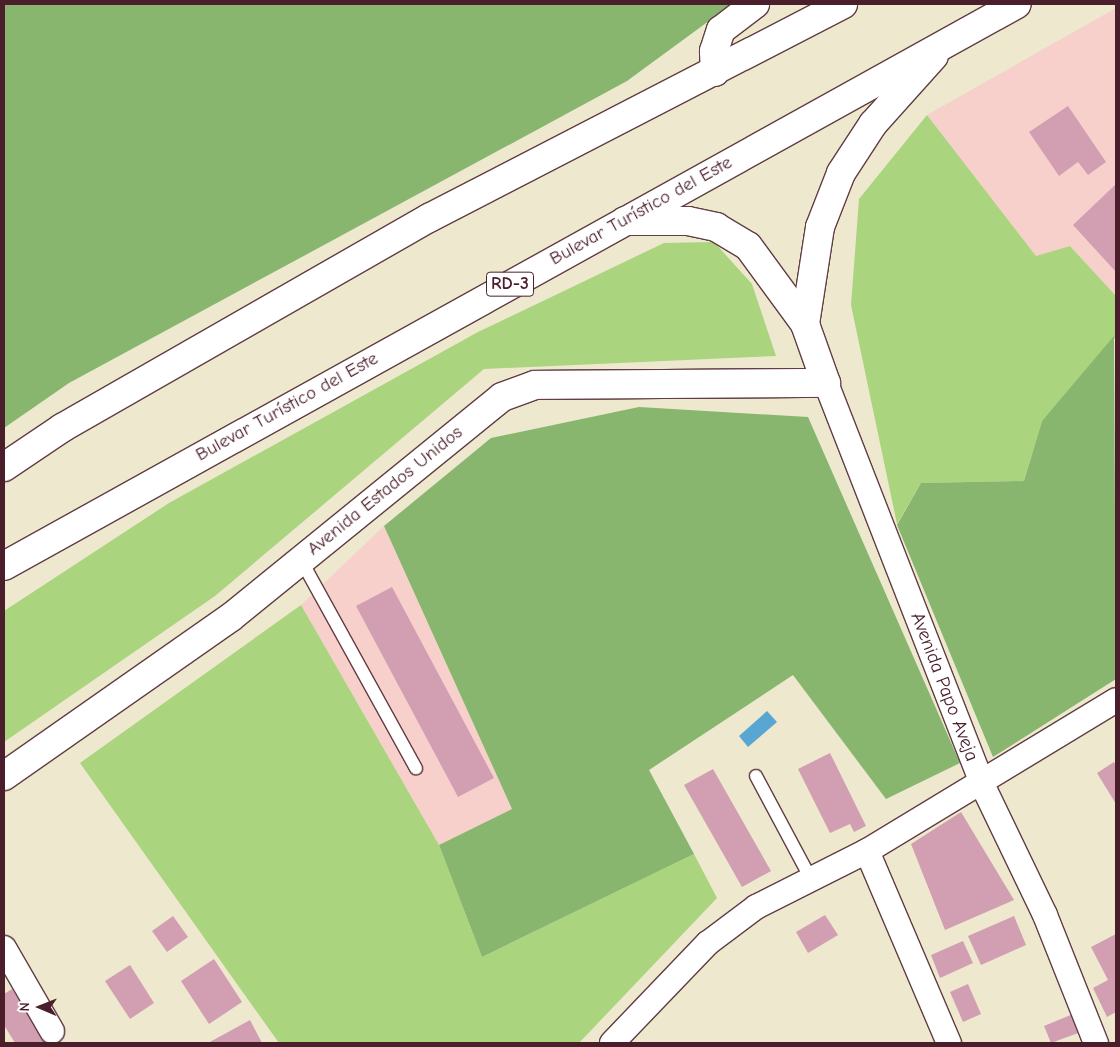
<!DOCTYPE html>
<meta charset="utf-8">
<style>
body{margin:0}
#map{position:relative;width:1120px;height:1047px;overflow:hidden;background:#ede8ce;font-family:"Comic Neue",sans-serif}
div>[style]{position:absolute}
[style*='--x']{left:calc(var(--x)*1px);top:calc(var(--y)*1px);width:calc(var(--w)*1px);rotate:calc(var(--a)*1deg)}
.built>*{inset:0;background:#f7d0cc}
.green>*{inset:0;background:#abd47f}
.forest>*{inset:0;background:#88b66e}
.water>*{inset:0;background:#5aa6d2}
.building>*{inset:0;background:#d29fb2}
.roads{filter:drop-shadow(1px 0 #623d43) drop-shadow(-1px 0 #623d43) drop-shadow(0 1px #623d43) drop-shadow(0 -1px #623d43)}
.service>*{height:12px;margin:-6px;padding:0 6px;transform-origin:6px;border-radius:6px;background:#fff}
.minor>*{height:24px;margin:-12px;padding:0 12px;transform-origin:12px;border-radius:12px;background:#fff}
.tertiary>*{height:28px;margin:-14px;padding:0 14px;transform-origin:14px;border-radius:14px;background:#fff}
.trunk>*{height:28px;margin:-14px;padding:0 14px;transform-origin:14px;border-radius:14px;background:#fff}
span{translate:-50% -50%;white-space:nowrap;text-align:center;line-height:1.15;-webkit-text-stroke:4.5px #fff;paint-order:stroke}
.shield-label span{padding:1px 4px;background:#fff;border:1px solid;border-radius:4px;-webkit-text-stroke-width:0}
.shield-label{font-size:18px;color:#4a1f2b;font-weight:700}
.street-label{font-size:19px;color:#4a1f2b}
.frame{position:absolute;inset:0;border:5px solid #4a1f2b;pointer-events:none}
.north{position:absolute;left:15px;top:982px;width:50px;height:50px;-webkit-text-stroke:4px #fff;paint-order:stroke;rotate:271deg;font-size:14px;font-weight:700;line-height:20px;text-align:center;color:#4a1f2b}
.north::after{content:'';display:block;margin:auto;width:18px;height:22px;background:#4a1f2b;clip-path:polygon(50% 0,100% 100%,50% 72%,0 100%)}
</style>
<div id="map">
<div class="built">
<i style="clip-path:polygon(1116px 8px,1116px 296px,1070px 246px,1036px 256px,927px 115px)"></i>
<i style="clip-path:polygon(384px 526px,512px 809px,439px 845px,301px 605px)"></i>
</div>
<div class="green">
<i style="clip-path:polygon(927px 115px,1036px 256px,1070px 246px,1116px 296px,1116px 337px,1042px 421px,1024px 481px,921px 483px,897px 524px,851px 305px,859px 199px)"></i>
<i style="clip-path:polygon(714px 242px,752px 284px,776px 356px,484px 369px,215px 596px,4px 742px,4px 611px,169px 503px,478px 332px,664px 243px)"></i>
<i style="clip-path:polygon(301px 605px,439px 845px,482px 957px,694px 854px,717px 898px,579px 1043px,279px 1043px,80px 763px)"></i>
</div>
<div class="forest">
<i style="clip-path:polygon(4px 4px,732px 4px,627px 81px,69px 383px,4px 428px)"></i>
<i style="clip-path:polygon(1114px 336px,1116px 679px,993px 757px,897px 525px,921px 483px,1024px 481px,1042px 421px)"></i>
<i style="clip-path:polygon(639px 407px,808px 417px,960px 763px,886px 799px,793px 675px,649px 770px,694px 854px,482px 957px,439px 845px,512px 809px,384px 526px,491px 438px)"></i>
</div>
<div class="water">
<i style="clip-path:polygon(767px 711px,777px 722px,748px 747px,739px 736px)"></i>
</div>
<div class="building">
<i style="clip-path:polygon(1068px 106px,1106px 162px,1088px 175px,1078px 162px,1059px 176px,1029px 132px)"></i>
<i style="clip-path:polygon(1116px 184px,1116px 272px,1073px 225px)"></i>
<i style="clip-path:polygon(392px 587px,494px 778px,458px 797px,356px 606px)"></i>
<i style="clip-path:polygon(830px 753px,866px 826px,854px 832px,850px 824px,830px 833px,798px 769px)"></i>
<i style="clip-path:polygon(1114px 762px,1116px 766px,1116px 804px,1097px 773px)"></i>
<i style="clip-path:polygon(713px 769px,771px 871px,742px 887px,684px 785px)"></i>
<i style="clip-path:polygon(961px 812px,1014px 900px,945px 930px,911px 844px)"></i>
<i style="clip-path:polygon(825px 915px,838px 935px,808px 953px,796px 932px)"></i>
<i style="clip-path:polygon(173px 916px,188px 937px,167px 952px,152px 931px)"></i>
<i style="clip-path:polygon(1014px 916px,1026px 945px,981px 965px,968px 936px)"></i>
<i style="clip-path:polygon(1116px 934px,1116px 1012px,1107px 1017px,1093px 988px,1108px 980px,1091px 947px)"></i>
<i style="clip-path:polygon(963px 941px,973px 963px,940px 978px,931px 955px)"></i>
<i style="clip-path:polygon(214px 959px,242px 1002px,209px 1024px,181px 981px)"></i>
<i style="clip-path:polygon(130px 965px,154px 1003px,130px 1019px,105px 981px)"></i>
<i style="clip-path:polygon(968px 984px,981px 1014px,963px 1022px,950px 992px)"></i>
<i style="clip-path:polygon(12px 989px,45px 1043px,15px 1043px,4px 1025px,4px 994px)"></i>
<i style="clip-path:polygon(1073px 1014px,1081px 1032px,1051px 1043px,1044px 1026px)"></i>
<i style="clip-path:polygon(250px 1020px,262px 1043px,208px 1043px)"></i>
</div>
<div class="roads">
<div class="service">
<i style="--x:301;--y:560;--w:238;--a:61.1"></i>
<i style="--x:756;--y:776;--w:117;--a:61.9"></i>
</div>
<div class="minor">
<i style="--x:826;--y:383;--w:430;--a:68.7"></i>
<i style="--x:982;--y:784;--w:145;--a:64.3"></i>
<i style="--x:1045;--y:915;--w:138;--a:68.3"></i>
<i style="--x:867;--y:851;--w:209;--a:66.9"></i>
<i style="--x:4;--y:948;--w:96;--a:60"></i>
<i style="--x:612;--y:1043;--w:139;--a:-46.2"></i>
<i style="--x:708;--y:943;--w:60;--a:-36.9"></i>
<i style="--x:756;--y:907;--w:124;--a:-26.8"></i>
<i style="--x:867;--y:851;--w:291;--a:-31.2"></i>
</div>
<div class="tertiary">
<i style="--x:715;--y:72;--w:21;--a:-93"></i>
<i style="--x:714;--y:51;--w:22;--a:-72"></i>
<i style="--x:721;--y:30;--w:43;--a:-37.4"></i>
<i style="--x:4;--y:776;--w:276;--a:-35"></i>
<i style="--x:230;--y:618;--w:350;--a:-39.1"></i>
<i style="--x:502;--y:397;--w:35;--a:-20"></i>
<i style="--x:535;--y:385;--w:291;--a:-0.4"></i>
<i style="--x:826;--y:383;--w:63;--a:-109.6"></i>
</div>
<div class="trunk">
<i style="--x:625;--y:221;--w:63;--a:0"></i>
<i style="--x:688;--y:221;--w:29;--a:12"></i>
<i style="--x:716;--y:227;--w:37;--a:31"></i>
<i style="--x:748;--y:246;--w:97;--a:53.8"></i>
<i style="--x:805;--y:324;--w:98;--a:-81.2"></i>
<i style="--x:820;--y:227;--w:58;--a:-68.7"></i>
<i style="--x:841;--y:173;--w:59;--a:-56.9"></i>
<i style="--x:873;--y:124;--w:91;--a:-48.1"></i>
<i style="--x:4;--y:467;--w:70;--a:-33.9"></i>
<i style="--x:62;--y:428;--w:423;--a:-29.8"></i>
<i style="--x:429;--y:218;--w:466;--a:-27.3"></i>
<i style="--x:4;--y:566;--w:1158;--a:-29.02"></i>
</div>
</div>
<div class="shield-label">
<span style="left:510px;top:284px">RD-3</span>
</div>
<div class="street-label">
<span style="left:641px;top:211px;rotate:-29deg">Bulevar Turístico del Este</span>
<span style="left:287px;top:407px;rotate:-29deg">Bulevar Turístico del Este</span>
<span style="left:385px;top:491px;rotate:-39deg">Avenida Estados Unidos</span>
<span style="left:944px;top:687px;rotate:69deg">Avenida Papo Aveja</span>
</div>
<div class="frame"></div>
<div class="north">N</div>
</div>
